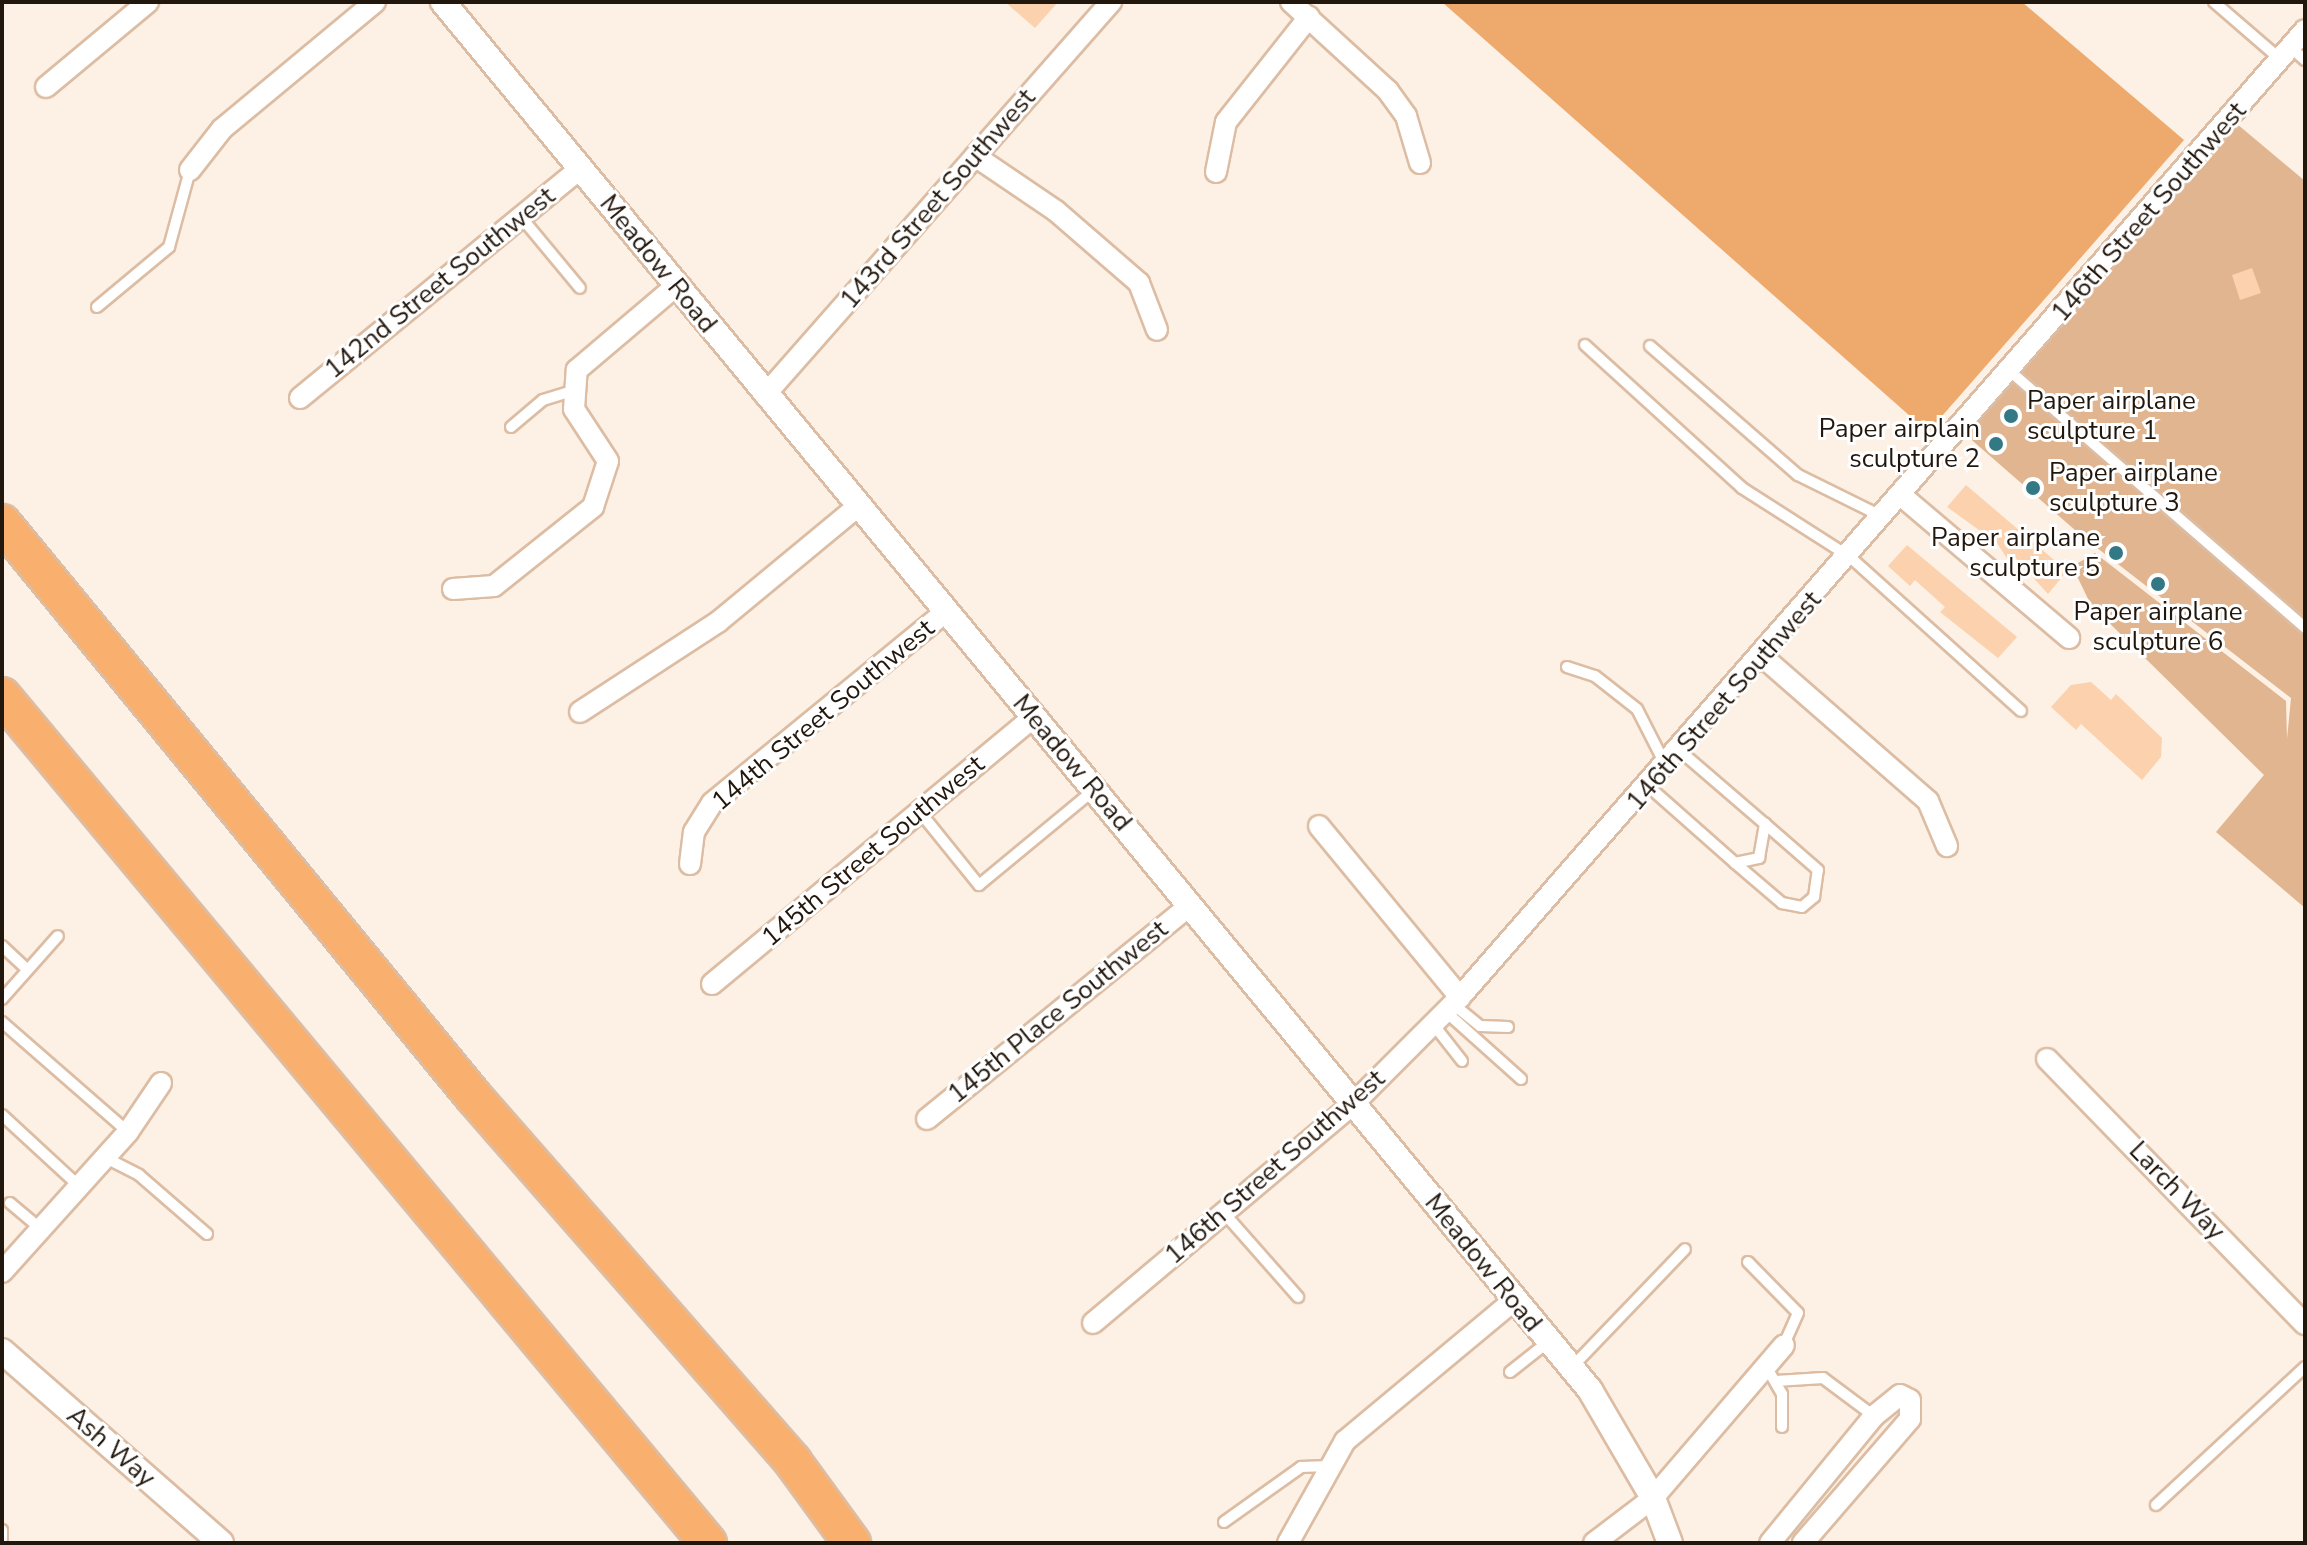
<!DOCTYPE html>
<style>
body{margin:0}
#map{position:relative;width:2307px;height:1545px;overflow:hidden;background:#fdf0e5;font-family:"Nunito Sans",sans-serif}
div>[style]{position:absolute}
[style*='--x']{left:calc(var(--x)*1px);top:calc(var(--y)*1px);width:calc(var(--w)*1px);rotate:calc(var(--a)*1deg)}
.green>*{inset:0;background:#e0b590}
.forest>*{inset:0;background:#eea96c}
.building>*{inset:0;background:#fcd1ad}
.roads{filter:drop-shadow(2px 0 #dcbda3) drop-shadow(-2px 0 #dcbda3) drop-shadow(0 2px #dcbda3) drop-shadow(0 -2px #dcbda3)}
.service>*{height:10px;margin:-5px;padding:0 5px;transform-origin:5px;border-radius:5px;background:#fff}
.minor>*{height:20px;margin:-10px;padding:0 10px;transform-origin:10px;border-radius:10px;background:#fff}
.tertiary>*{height:24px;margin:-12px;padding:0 12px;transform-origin:12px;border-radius:12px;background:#fff}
.motorway>*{height:36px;margin:-18px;padding:0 18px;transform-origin:18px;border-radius:18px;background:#f9b06e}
.dots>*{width:22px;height:22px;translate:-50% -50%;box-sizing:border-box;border:4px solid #fff;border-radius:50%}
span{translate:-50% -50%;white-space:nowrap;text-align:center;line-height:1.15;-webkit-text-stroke:6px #fff;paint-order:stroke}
.street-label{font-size:26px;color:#22170d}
.poi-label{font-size:26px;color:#22170d}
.left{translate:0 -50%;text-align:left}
.right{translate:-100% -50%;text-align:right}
.frame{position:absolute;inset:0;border:4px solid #22170d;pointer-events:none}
</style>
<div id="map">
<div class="green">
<i style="clip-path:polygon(2237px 124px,2305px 181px,2305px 908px,2216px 832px,2264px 775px,2091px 605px,2075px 572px,2078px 563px,2095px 553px,2286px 701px,2287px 739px,2291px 698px,2083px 537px,1966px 435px)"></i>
</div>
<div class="forest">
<i style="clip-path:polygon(1442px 2px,2022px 2px,2184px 140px,1928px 432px)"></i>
</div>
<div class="building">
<i style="clip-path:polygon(1005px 2px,1058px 2px,1035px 28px)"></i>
<i style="clip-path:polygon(2252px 268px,2261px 293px,2240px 300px,2232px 275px)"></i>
<i style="clip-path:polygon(1966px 485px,2067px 571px,2048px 594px,2013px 555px,2008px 560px,1997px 543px,1947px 507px)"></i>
<i style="clip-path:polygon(1907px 545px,2017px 637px,1998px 658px,1940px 612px,1945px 607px,1915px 580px,1910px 586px,1888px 566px)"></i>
<i style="clip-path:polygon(2091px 682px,2111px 700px,2116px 694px,2162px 738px,2161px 757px,2142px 780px,2081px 724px,2076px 730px,2051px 707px,2071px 685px)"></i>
</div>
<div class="roads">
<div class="service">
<i style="--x:2214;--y:2;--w:87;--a:40.8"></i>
<i style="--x:2290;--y:47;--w:20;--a:41"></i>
<i style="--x:521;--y:217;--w:92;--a:50.3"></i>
<i style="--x:97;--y:307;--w:94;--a:-39.8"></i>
<i style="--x:169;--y:247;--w:80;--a:-74.7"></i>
<i style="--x:1585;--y:345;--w:212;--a:42.3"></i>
<i style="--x:1742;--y:488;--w:128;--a:32.6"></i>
<i style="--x:1850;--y:557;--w:230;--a:42"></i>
<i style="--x:1650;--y:346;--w:196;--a:41.1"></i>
<i style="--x:1798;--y:475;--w:95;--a:26.3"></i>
<i style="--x:2011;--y:372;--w:390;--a:41"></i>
<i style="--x:511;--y:427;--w:42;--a:-40.2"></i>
<i style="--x:543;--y:400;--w:28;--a:-17"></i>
<i style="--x:1567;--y:667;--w:29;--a:18"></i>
<i style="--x:1595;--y:676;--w:53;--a:38.2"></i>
<i style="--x:1637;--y:709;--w:62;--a:63"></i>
<i style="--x:1648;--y:786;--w:116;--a:41.5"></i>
<i style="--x:1735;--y:863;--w:25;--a:-12"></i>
<i style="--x:1759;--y:858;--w:35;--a:-80"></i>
<i style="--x:1765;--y:824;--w:113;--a:-139.3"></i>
<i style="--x:920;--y:812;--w:94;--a:51.1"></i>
<i style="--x:979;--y:885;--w:149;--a:-39.6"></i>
<i style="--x:1735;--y:863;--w:62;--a:40.4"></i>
<i style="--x:1782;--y:903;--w:20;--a:11"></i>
<i style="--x:1802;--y:907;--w:16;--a:-40"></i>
<i style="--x:1814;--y:897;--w:27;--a:-82"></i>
<i style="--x:1818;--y:870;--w:70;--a:-139"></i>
<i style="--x:2;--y:946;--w:35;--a:43"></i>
<i style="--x:2;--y:999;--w:84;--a:-48.4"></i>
<i style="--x:1453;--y:1004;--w:35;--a:39"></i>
<i style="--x:1480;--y:1026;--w:28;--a:2"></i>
<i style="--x:1445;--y:1011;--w:102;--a:41.8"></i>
<i style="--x:2;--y:1022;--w:167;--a:41.1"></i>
<i style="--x:1433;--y:1024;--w:47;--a:51.9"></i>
<i style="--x:2;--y:1115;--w:106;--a:42.7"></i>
<i style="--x:106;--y:1158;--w:37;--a:27"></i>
<i style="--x:139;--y:1175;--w:90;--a:40.9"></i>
<i style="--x:10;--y:1203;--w:40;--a:40"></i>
<i style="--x:1224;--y:1213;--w:112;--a:48.6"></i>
<i style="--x:1748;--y:1262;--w:71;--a:45.6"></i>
<i style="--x:1798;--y:1313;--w:35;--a:114"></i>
<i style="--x:1572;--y:1367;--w:163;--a:-46.2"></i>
<i style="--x:1767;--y:1368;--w:30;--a:60"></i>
<i style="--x:1782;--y:1394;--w:33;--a:90"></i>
<i style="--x:1510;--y:1372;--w:48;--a:-38.3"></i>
<i style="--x:1776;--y:1381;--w:47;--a:-3.7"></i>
<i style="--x:1823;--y:1378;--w:64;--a:36.7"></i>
<i style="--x:2156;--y:1505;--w:203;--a:-42.8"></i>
<i style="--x:1224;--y:1522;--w:95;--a:-35.5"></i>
<i style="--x:1301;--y:1467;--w:28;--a:-2"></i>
<i style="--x:2;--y:1530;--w:9;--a:90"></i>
</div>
<div class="minor">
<i style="--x:1291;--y:2;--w:132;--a:42.5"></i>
<i style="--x:1388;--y:91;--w:31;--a:54"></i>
<i style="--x:1406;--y:116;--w:49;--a:73.4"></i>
<i style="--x:46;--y:87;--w:133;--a:-39.8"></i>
<i style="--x:975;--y:156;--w:98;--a:34.2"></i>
<i style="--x:1056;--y:211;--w:110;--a:40.9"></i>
<i style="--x:1139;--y:283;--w:50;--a:69"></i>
<i style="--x:190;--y:170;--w:52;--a:-52"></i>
<i style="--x:222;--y:129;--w:199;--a:-39.7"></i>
<i style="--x:1216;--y:172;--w:51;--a:-78.7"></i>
<i style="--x:1226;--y:122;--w:134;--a:-51.7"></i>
<i style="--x:765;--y:395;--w:524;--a:-48.64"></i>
<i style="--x:300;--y:398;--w:363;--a:-39.3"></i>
<i style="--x:1903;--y:497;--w:218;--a:40.3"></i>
<i style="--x:453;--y:589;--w:41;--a:-4.2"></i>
<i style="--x:494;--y:586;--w:127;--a:-38.6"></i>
<i style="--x:593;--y:507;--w:48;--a:-71.9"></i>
<i style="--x:608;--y:461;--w:62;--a:-123.2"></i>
<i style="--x:574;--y:409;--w:39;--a:-86"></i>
<i style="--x:577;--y:370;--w:130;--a:-40.3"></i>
<i style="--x:1763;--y:657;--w:219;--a:41.1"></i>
<i style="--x:1928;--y:801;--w:49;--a:67.1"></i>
<i style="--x:580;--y:712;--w:165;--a:-33.1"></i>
<i style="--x:718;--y:622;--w:180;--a:-39.6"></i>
<i style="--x:1319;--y:826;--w:222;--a:50.5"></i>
<i style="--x:690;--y:864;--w:32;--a:-83"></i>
<i style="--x:694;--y:832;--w:34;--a:-58"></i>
<i style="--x:712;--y:803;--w:300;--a:-39.3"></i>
<i style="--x:712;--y:984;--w:418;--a:-39.7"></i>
<i style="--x:2047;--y:1059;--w:370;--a:45.8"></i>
<i style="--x:927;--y:1119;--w:339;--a:-39.1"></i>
<i style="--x:2;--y:1272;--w:188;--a:-48"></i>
<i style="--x:128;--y:1132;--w:59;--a:-56"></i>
<i style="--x:1093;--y:1323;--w:339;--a:-40.1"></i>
<i style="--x:1352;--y:1105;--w:153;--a:-45"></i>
<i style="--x:1460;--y:997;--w:1284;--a:-48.85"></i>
<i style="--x:1288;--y:1543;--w:117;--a:-60.8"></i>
<i style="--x:1345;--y:1441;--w:217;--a:-39.8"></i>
<i style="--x:1594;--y:1543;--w:74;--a:-37.3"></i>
<i style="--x:1653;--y:1498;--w:201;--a:-49.4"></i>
<i style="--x:1770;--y:1543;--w:164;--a:-50.7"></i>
<i style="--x:1874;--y:1416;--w:33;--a:-39"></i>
<i style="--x:1900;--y:1395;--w:11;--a:27"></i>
<i style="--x:1910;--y:1400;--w:19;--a:90"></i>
<i style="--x:1910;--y:1419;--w:164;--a:130.8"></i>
</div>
<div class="tertiary">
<i style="--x:443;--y:2;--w:1801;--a:50.43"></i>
<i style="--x:1590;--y:1390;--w:125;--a:59.7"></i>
<i style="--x:1653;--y:1498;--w:48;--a:69.3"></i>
<i style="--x:2;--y:1351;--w:291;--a:41.2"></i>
</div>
<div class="motorway">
<i style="--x:2;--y:523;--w:742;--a:50.58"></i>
<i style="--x:473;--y:1096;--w:486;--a:48.8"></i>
<i style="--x:793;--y:1462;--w:100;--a:53.9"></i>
<i style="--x:2;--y:696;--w:1103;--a:50.19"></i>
</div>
</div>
<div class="dots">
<i style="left:2011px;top:416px;background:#327885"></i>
<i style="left:1996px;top:444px;background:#327885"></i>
<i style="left:2033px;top:488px;background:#327885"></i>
<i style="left:2116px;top:553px;background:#327885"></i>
<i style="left:2158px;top:584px;background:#327885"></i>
</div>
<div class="street-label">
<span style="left:938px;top:199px;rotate:-49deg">143rd Street Southwest</span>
<span style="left:2149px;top:212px;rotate:-49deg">146th Street Southwest</span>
<span style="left:658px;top:264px;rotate:51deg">Meadow Road</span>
<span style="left:440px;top:283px;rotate:-39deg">142nd Street Southwest</span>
<span style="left:1724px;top:701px;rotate:-49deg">146th Street Southwest</span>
<span style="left:823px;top:715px;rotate:-40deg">144th Street Southwest</span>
<span style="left:1072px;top:763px;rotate:50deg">Meadow Road</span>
<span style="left:873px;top:851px;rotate:-40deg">145th Street Southwest</span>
<span style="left:1058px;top:1012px;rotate:-39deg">145th Place Southwest</span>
<span style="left:1275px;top:1167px;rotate:-41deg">146th Street Southwest</span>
<span style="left:2177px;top:1191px;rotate:46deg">Larch Way</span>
<span style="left:1483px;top:1263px;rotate:51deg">Meadow Road</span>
<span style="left:111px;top:1447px;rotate:41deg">Ash Way</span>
</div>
<div class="poi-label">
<span class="left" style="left:2027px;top:416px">Paper airplane<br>sculpture 1</span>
<span class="right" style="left:1980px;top:444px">Paper airplain<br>sculpture 2</span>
<span class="left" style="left:2049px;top:488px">Paper airplane<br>sculpture 3</span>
<span class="right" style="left:2100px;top:553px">Paper airplane<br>sculpture 5</span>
<span style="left:2158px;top:627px">Paper airplane<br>sculpture 6</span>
</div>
<div class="frame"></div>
</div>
